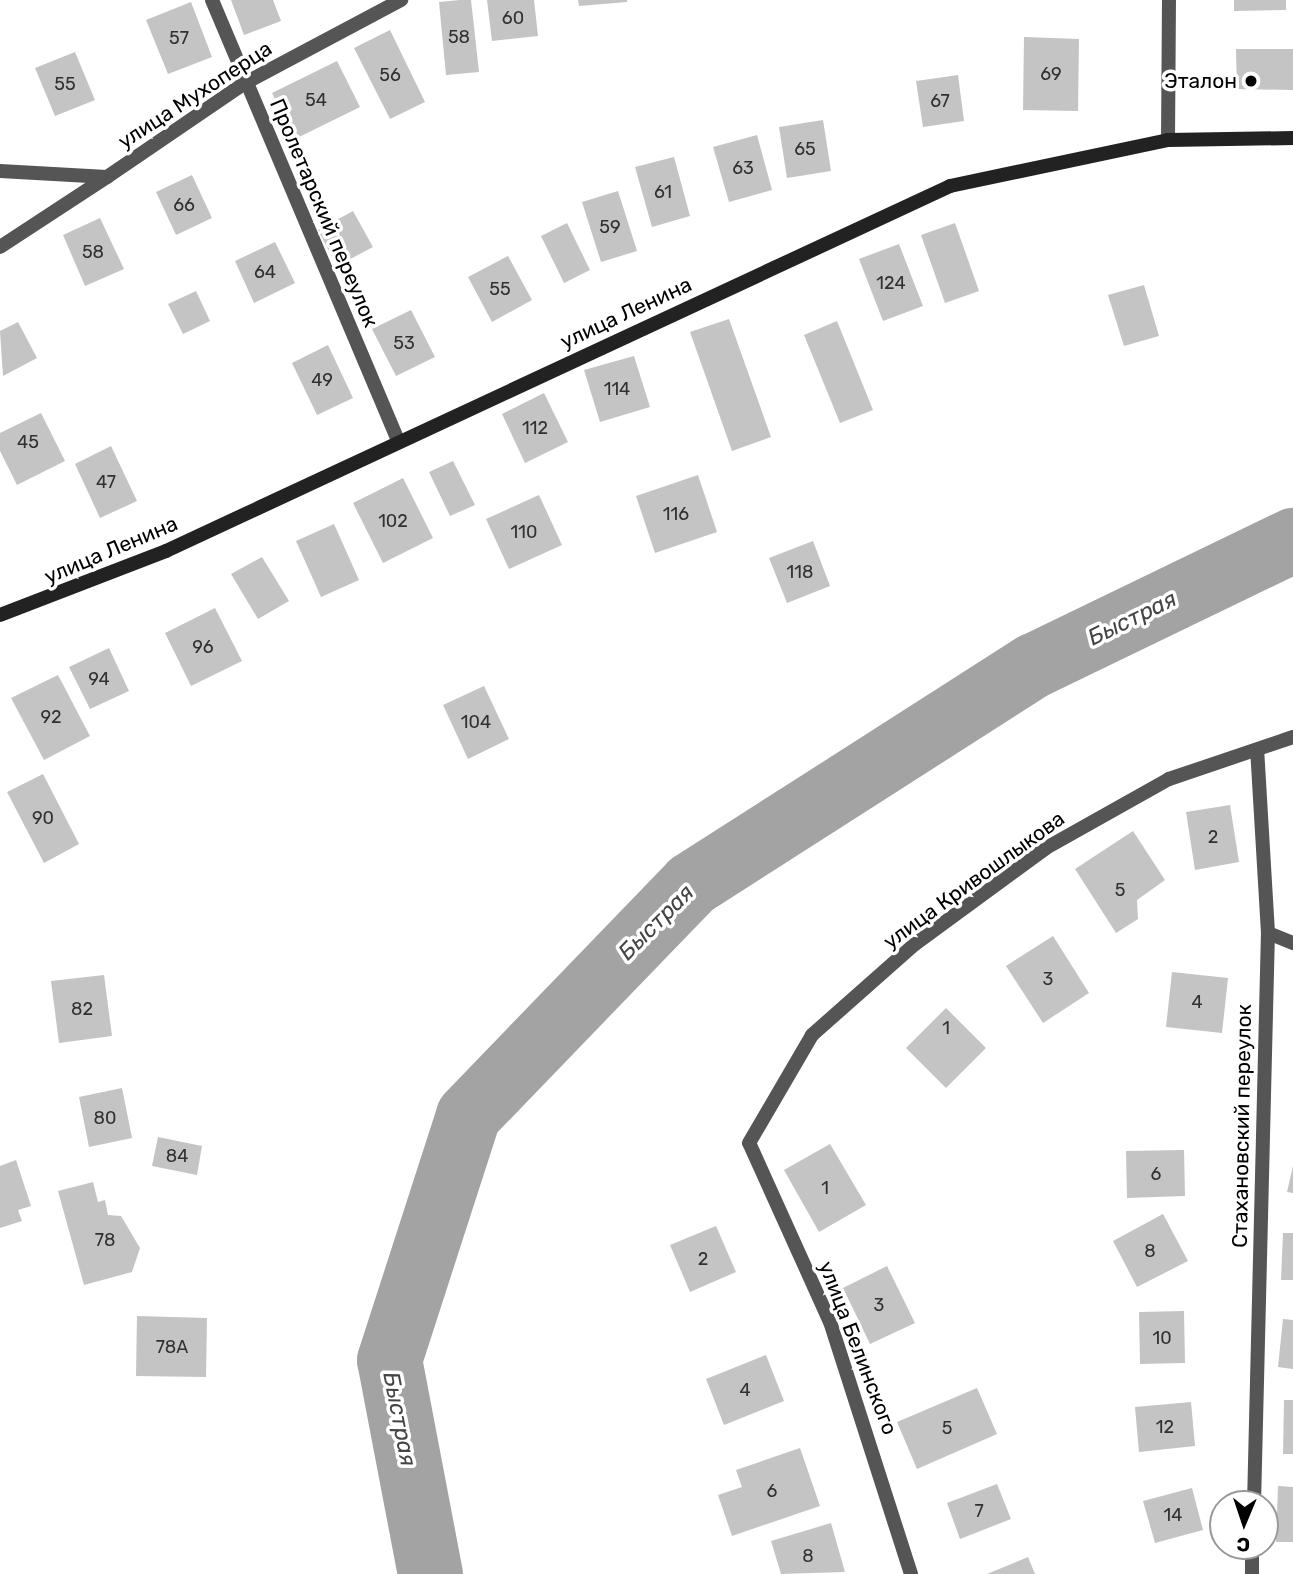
<!DOCTYPE html>
<meta charset="utf-8">
<style>
body{margin:0}
#map{position:relative;width:1293px;height:1574px;overflow:hidden;background:#fff;font-family:Rubik,sans-serif}
div>[style]{position:absolute}
[style*='--x']{left:calc(var(--x)*1px);top:calc(var(--y)*1px);width:calc(var(--w)*1px);rotate:calc(var(--a)*1deg)}
.river>*{height:65px;margin:-32.5px;padding:0 32.5px;transform-origin:32.5px;border-radius:32.5px;background:#a3a3a3}
.building>*{inset:0;background:#c4c4c4}
.street>*{height:14px;margin:-7px;padding:0 7px;transform-origin:7px;border-radius:7px;background:#555}
.secondary>*{height:14px;margin:-7px;padding:0 7px;transform-origin:7px;border-radius:7px;background:#222}
.dots>*{width:19px;height:19px;translate:-50% -50%;box-sizing:border-box;border:4px solid #fff;border-radius:50%}
span{translate:-50% -50%;white-space:nowrap;text-align:center;line-height:1.15;-webkit-text-stroke:7px #fff;paint-order:stroke}
.number-label{font-size:18px;color:#313131}
.number-label span{-webkit-text-stroke-width:0}
.poi-label{font-size:21px;color:#000}
.right{translate:-100% -50%;text-align:right}
.street-label{font-size:21px;color:#000}
.water-label{font-size:23px;color:#444;font-style:italic}
.north{position:absolute;left:1209px;top:1490px;width:70px;height:70px;box-sizing:border-box;background:#fff;border:2px solid #999;border-radius:50%;rotate:182deg;font-size:19px;font-weight:700;line-height:28px;text-align:center;color:#000}
.north::after{content:'';display:block;margin:auto;width:24px;height:32px;background:#000;clip-path:polygon(50% 0,100% 100%,50% 72%,0 100%)}
</style>
<div id="map">
<div class="river">
<i style="--x:430;--y:1574;--w:218;--a:-100.8"></i>
<i style="--x:389;--y:1360;--w:257;--a:-72.1"></i>
<i style="--x:468;--y:1115;--w:321;--a:-46"></i>
<i style="--x:691;--y:884;--w:407;--a:-32.6"></i>
<i style="--x:1034;--y:665;--w:288;--a:-25.8"></i>
</div>
<div class="building">
<i style="clip-path:polygon(231px 0,273px 0,281px 21px,244px 35px)"></i>
<i style="clip-path:polygon(460px 0,471px 0,479px 72px,446px 75px,439px 2px)"></i>
<i style="clip-path:polygon(487px 0,534px 0,538px 36px,492px 41px)"></i>
<i style="clip-path:polygon(578px 0,627px 0,627px 2px,579px 6px)"></i>
<i style="clip-path:polygon(1234px 0,1286px 0,1286px 10px,1234px 11px)"></i>
<i style="clip-path:polygon(191px 2px,212px 57px,168px 74px,146px 20px)"></i>
<i style="clip-path:polygon(390px 30px,425px 102px,390px 119px,354px 48px)"></i>
<i style="clip-path:polygon(1024px 37px,1079px 39px,1078px 111px,1023px 110px)"></i>
<i style="clip-path:polygon(1236px 49px,1293px 49px,1293px 90px,1237px 89px)"></i>
<i style="clip-path:polygon(75px 52px,95px 100px,55px 116px,35px 68px)"></i>
<i style="clip-path:polygon(337px 61px,360px 107px,295px 139px,272px 93px)"></i>
<i style="clip-path:polygon(958px 75px,964px 121px,923px 127px,916px 81px)"></i>
<i style="clip-path:polygon(823px 120px,831px 171px,787px 178px,779px 127px)"></i>
<i style="clip-path:polygon(757px 135px,772px 190px,729px 202px,713px 147px)"></i>
<i style="clip-path:polygon(674px 157px,690px 216px,652px 227px,635px 167px)"></i>
<i style="clip-path:polygon(192px 175px,212px 218px,176px 235px,156px 192px)"></i>
<i style="clip-path:polygon(618px 191px,637px 251px,601px 262px,582px 202px)"></i>
<i style="clip-path:polygon(353px 211px,373px 247px,337px 266px,318px 230px)"></i>
<i style="clip-path:polygon(100px 218px,124px 269px,85px 286px,63px 235px)"></i>
<i style="clip-path:polygon(567px 223px,590px 270px,564px 283px,541px 236px)"></i>
<i style="clip-path:polygon(955px 223px,979px 291px,945px 303px,921px 235px)"></i>
<i style="clip-path:polygon(275px 242px,295px 283px,254px 303px,235px 261px)"></i>
<i style="clip-path:polygon(899px 244px,923px 306px,883px 321px,859px 259px)"></i>
<i style="clip-path:polygon(508px 256px,532px 300px,492px 322px,468px 277px)"></i>
<i style="clip-path:polygon(1144px 285px,1159px 336px,1124px 346px,1108px 295px)"></i>
<i style="clip-path:polygon(196px 291px,210px 321px,183px 334px,168px 304px)"></i>
<i style="clip-path:polygon(411px 310px,435px 357px,396px 376px,372px 329px)"></i>
<i style="clip-path:polygon(729px 319px,771px 437px,732px 451px,690px 332px)"></i>
<i style="clip-path:polygon(837px 321px,873px 410px,840px 423px,804px 335px)"></i>
<i style="clip-path:polygon(18px 322px,37px 358px,3px 376px,0 331px)"></i>
<i style="clip-path:polygon(328px 345px,353px 398px,317px 415px,292px 363px)"></i>
<i style="clip-path:polygon(634px 356px,650px 407px,600px 422px,584px 370px)"></i>
<i style="clip-path:polygon(544px 393px,568px 442px,525px 463px,502px 414px)"></i>
<i style="clip-path:polygon(41px 413px,65px 461px,17px 485px,0 451px,0 433px)"></i>
<i style="clip-path:polygon(111px 446px,137px 501px,100px 518px,75px 464px)"></i>
<i style="clip-path:polygon(453px 461px,475px 505px,450px 516px,429px 472px)"></i>
<i style="clip-path:polygon(698px 475px,717px 532px,655px 553px,636px 496px)"></i>
<i style="clip-path:polygon(403px 478px,433px 538px,383px 563px,353px 503px)"></i>
<i style="clip-path:polygon(539px 495px,562px 545px,509px 569px,486px 519px)"></i>
<i style="clip-path:polygon(334px 524px,359px 580px,321px 597px,296px 541px)"></i>
<i style="clip-path:polygon(813px 541px,830px 586px,787px 603px,769px 558px)"></i>
<i style="clip-path:polygon(262px 557px,289px 601px,258px 619px,231px 574px)"></i>
<i style="clip-path:polygon(215px 608px,242px 661px,191px 686px,165px 633px)"></i>
<i style="clip-path:polygon(109px 648px,129px 691px,90px 709px,69px 667px)"></i>
<i style="clip-path:polygon(58px 675px,90px 736px,44px 760px,11px 698px)"></i>
<i style="clip-path:polygon(484px 686px,509px 739px,468px 759px,443px 705px)"></i>
<i style="clip-path:polygon(43px 774px,79px 844px,44px 863px,7px 792px)"></i>
<i style="clip-path:polygon(1230px 805px,1239px 862px,1195px 870px,1186px 812px)"></i>
<i style="clip-path:polygon(1133px 831px,1165px 880px,1137px 900px,1138px 919px,1116px 933px,1075px 869px)"></i>
<i style="clip-path:polygon(1053px 936px,1089px 993px,1043px 1023px,1006px 966px)"></i>
<i style="clip-path:polygon(1172px 972px,1228px 978px,1222px 1033px,1166px 1027px)"></i>
<i style="clip-path:polygon(104px 975px,112px 1036px,59px 1043px,51px 981px)"></i>
<i style="clip-path:polygon(946px 1008px,986px 1048px,946px 1088px,906px 1048px)"></i>
<i style="clip-path:polygon(122px 1088px,132px 1138px,89px 1147px,79px 1097px)"></i>
<i style="clip-path:polygon(158px 1137px,202px 1146px,197px 1175px,152px 1166px)"></i>
<i style="clip-path:polygon(830px 1144px,866px 1205px,819px 1232px,784px 1170px)"></i>
<i style="clip-path:polygon(1184px 1150px,1185px 1196px,1127px 1198px,1126px 1151px)"></i>
<i style="clip-path:polygon(16px 1160px,31px 1206px,18px 1210px,22px 1221px,0 1228px,0 1166px)"></i>
<i style="clip-path:polygon(1293px 1166px,1293px 1193px,1287px 1192px)"></i>
<i style="clip-path:polygon(93px 1182px,98px 1202px,105px 1200px,108px 1215px,121px 1216px,140px 1248px,132px 1272px,84px 1285px,58px 1191px)"></i>
<i style="clip-path:polygon(1163px 1214px,1188px 1261px,1137px 1287px,1113px 1241px)"></i>
<i style="clip-path:polygon(716px 1226px,736px 1272px,690px 1292px,670px 1245px)"></i>
<i style="clip-path:polygon(1283px 1233px,1293px 1233px,1293px 1280px,1281px 1280px)"></i>
<i style="clip-path:polygon(887px 1266px,915px 1323px,870px 1344px,843px 1288px)"></i>
<i style="clip-path:polygon(1184px 1311px,1185px 1363px,1140px 1364px,1139px 1312px)"></i>
<i style="clip-path:polygon(137px 1316px,207px 1318px,206px 1377px,136px 1376px)"></i>
<i style="clip-path:polygon(1283px 1319px,1293px 1320px,1293px 1369px,1278px 1367px)"></i>
<i style="clip-path:polygon(766px 1355px,784px 1401px,724px 1425px,706px 1379px)"></i>
<i style="clip-path:polygon(977px 1388px,997px 1434px,917px 1469px,897px 1422px)"></i>
<i style="clip-path:polygon(1284px 1400px,1293px 1400px,1293px 1454px,1283px 1454px)"></i>
<i style="clip-path:polygon(1191px 1402px,1195px 1446px,1139px 1452px,1135px 1407px)"></i>
<i style="clip-path:polygon(800px 1448px,820px 1506px,732px 1536px,718px 1495px,742px 1487px,736px 1470px)"></i>
<i style="clip-path:polygon(997px 1484px,1011px 1519px,960px 1539px,947px 1503px)"></i>
<i style="clip-path:polygon(1278px 1486px,1293px 1487px,1293px 1542px,1276px 1542px)"></i>
<i style="clip-path:polygon(1192px 1488px,1203px 1530px,1155px 1543px,1143px 1501px)"></i>
<i style="clip-path:polygon(831px 1523px,845px 1572px,781px 1574px,771px 1541px)"></i>
<i style="clip-path:polygon(1028px 1557px,1035px 1574px,987px 1574px)"></i>
</div>
<div class="street">
<i style="--x:212;--y:0;--w:480;--a:67.1"></i>
<i style="--x:1168;--y:140;--w:140;--a:-89.6"></i>
<i style="--x:0;--y:171;--w:107;--a:3.2"></i>
<i style="--x:107;--y:177;--w:167;--a:-34.3"></i>
<i style="--x:245;--y:83;--w:177;--a:-28"></i>
<i style="--x:0;--y:247;--w:128;--a:-33.2"></i>
<i style="--x:1268;--y:933;--w:27;--a:22"></i>
<i style="--x:1254;--y:1504;--w:571;--a:-88.6"></i>
<i style="--x:1268;--y:933;--w:183;--a:-93.4"></i>
<i style="--x:911;--y:1574;--w:265;--a:-107.8"></i>
<i style="--x:830;--y:1322;--w:196;--a:-114.3"></i>
<i style="--x:749;--y:1143;--w:125;--a:-59.7"></i>
<i style="--x:812;--y:1035;--w:137;--a:-41.5"></i>
<i style="--x:915;--y:944;--w:162;--a:-36.2"></i>
<i style="--x:1046;--y:848;--w:141;--a:-29.3"></i>
<i style="--x:1169;--y:779;--w:131;--a:-18.7"></i>
<i style="--x:1252;--y:1574;--w:28;--a:-90"></i>
</div>
<div class="secondary">
<i style="--x:0;--y:615;--w:178;--a:-21.1"></i>
<i style="--x:166;--y:551;--w:865;--a:-24.96"></i>
<i style="--x:950;--y:186;--w:223;--a:-11.9"></i>
<i style="--x:1168;--y:140;--w:125;--a:-0.9"></i>
</div>
<div class="dots">
<i style="left:1251px;top:81px;background:#000"></i>
</div>
<div class="number-label">
<span style="left:513px;top:18px">60</span>
<span style="left:459px;top:37px">58</span>
<span style="left:179px;top:38px">57</span>
<span style="left:1051px;top:74px">69</span>
<span style="left:390px;top:75px">56</span>
<span style="left:65px;top:84px">55</span>
<span style="left:316px;top:100px">54</span>
<span style="left:940px;top:101px">67</span>
<span style="left:805px;top:149px">65</span>
<span style="left:743px;top:168px">63</span>
<span style="left:663px;top:192px">61</span>
<span style="left:184px;top:205px">66</span>
<span style="left:610px;top:227px">59</span>
<span style="left:93px;top:252px">58</span>
<span style="left:265px;top:272px">64</span>
<span style="left:891px;top:283px">124</span>
<span style="left:500px;top:289px">55</span>
<span style="left:404px;top:343px">53</span>
<span style="left:322px;top:380px">49</span>
<span style="left:617px;top:389px">114</span>
<span style="left:535px;top:428px">112</span>
<span style="left:28px;top:442px">45</span>
<span style="left:106px;top:482px">47</span>
<span style="left:676px;top:514px">116</span>
<span style="left:393px;top:521px">102</span>
<span style="left:524px;top:532px">110</span>
<span style="left:800px;top:572px">118</span>
<span style="left:203px;top:647px">96</span>
<span style="left:99px;top:679px">94</span>
<span style="left:51px;top:717px">92</span>
<span style="left:476px;top:722px">104</span>
<span style="left:43px;top:818px">90</span>
<span style="left:1213px;top:837px">2</span>
<span style="left:1120px;top:890px">5</span>
<span style="left:1048px;top:979px">3</span>
<span style="left:1197px;top:1002px">4</span>
<span style="left:82px;top:1009px">82</span>
<span style="left:946px;top:1028px">1</span>
<span style="left:105px;top:1118px">80</span>
<span style="left:177px;top:1156px">84</span>
<span style="left:1156px;top:1174px">6</span>
<span style="left:825px;top:1188px">1</span>
<span style="left:105px;top:1240px">78</span>
<span style="left:1150px;top:1251px">8</span>
<span style="left:703px;top:1259px">2</span>
<span style="left:879px;top:1305px">3</span>
<span style="left:1162px;top:1338px">10</span>
<span style="left:172px;top:1347px">78А</span>
<span style="left:745px;top:1390px">4</span>
<span style="left:1165px;top:1427px">12</span>
<span style="left:947px;top:1428px">5</span>
<span style="left:772px;top:1491px">6</span>
<span style="left:979px;top:1511px">7</span>
<span style="left:1173px;top:1515px">14</span>
<span style="left:808px;top:1556px">8</span>
</div>
<div class="poi-label">
<span class="right" style="left:1237px;top:81px">Эталон</span>
</div>
<div class="street-label">
<span style="left:195px;top:95px;rotate:-33deg">улица Мухоперца</span>
<span style="left:324px;top:213px;rotate:67deg">Пролетарский переулок</span>
<span style="left:626px;top:313px;rotate:-25deg">улица Ленина</span>
<span style="left:111px;top:550px;rotate:-23deg">улица Ленина</span>
<span style="left:974px;top:880px;rotate:-36deg">улица Кривошлыкова</span>
<span style="left:1242px;top:1126px;rotate:-89deg">Стахановский переулок</span>
<span style="left:858px;top:1348px;rotate:69deg">улица Белинского</span>
</div>
<div class="water-label">
<span style="left:1132px;top:618px;rotate:-26deg">Быстрая</span>
<span style="left:656px;top:922px;rotate:-45deg">Быстрая</span>
<span style="left:400px;top:1419px;rotate:79deg">Быстрая</span>
</div>
<div class="north">С</div>
</div>
